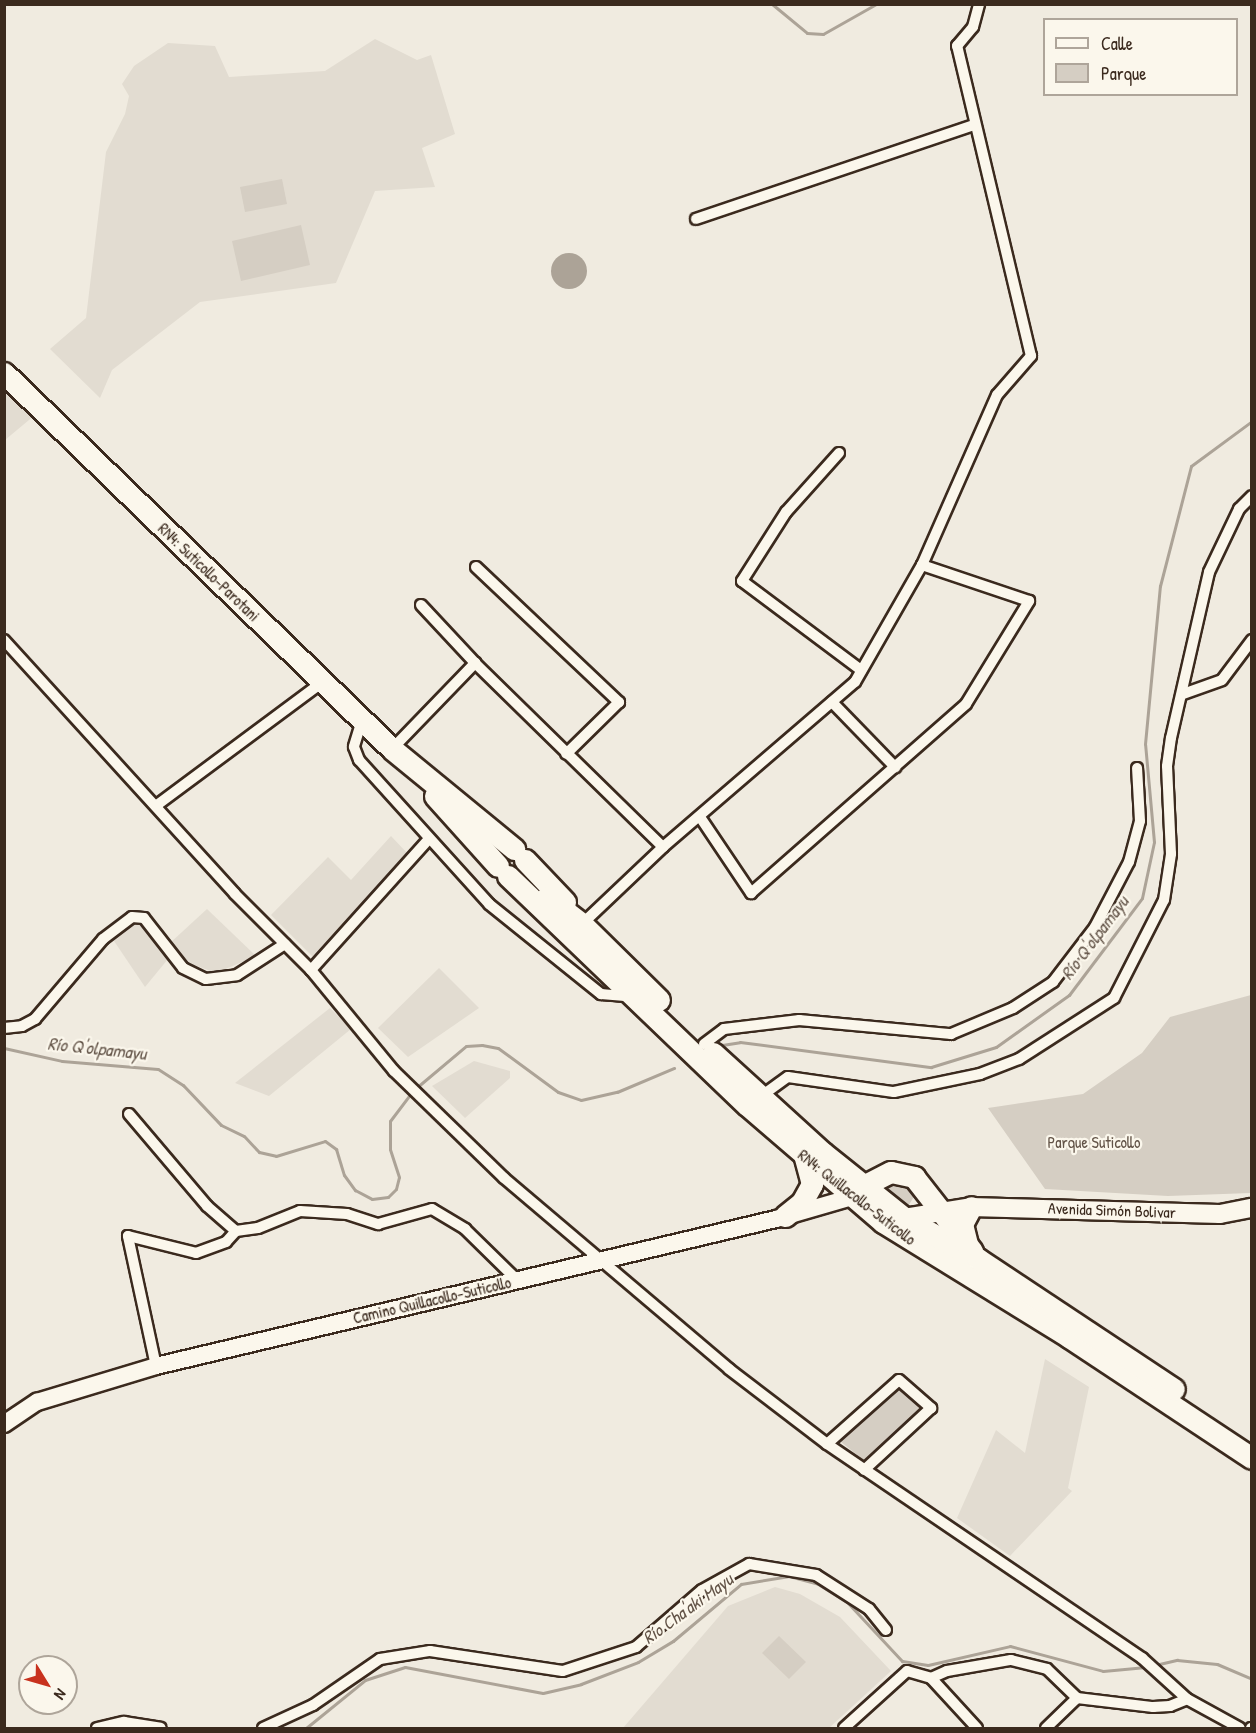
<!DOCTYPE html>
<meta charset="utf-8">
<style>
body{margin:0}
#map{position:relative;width:1256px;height:1733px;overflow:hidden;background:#f0ebe0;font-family:"Patrick Hand",sans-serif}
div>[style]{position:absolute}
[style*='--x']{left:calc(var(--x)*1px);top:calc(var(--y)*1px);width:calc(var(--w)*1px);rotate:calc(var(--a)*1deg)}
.built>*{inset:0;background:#e2dcd1}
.green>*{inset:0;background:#d5cec3}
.water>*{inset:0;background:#aca397}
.round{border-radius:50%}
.stream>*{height:3px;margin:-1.5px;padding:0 1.5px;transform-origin:1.5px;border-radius:1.5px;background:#aca397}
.highway-tunnel>*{height:21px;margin-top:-10.5px;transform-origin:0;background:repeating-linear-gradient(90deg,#ccc4b9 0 21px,transparent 0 31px)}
.roads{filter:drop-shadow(2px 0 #3b2a1e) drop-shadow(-2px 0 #3b2a1e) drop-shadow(0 2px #3b2a1e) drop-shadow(0 -2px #3b2a1e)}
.street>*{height:10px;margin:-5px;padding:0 5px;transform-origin:5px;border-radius:5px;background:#fbf7ec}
.secondary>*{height:16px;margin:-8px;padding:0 8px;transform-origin:8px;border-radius:8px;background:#fbf7ec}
.primary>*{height:18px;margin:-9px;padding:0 9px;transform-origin:9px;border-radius:9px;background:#fbf7ec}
.highway>*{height:21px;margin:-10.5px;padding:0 10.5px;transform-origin:10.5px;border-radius:10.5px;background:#fbf7ec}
span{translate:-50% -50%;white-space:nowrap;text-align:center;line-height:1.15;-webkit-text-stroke:4.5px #fbf7ec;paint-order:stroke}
.street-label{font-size:16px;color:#3b2a1e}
.park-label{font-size:16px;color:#625347}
.water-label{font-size:18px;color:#635448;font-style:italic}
.frame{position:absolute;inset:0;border:6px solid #3b2a1e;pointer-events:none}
.legend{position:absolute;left:1043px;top:18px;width:195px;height:78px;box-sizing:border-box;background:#fbf7ec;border:2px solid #aea59a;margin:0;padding:8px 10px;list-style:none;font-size:18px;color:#3b2a1e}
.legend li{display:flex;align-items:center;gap:12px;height:30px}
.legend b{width:30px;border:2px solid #aea59a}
.north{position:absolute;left:18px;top:1655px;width:60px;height:60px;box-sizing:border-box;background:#fbf7ec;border:2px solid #aea59a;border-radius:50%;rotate:127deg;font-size:16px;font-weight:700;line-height:24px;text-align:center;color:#3b2a1e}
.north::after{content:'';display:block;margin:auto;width:21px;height:27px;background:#c8321e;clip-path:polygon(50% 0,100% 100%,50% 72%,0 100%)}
</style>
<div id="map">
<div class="built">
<i style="clip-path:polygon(375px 39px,417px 60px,431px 55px,455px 134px,422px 148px,435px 187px,375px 191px,336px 283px,200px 302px,112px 370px,100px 398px,50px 349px,86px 318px,106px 152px,125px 114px,129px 96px,122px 84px,134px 66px,168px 43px,215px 46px,229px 77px,325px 71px)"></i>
<i style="clip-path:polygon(4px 385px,35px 415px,5px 440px,4px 440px)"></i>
<i style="clip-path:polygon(391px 836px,408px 854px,314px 958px,271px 915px,328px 857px,351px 880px)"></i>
<i style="clip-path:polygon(207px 909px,256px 956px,216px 973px,189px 963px,170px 943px)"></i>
<i style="clip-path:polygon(136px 924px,142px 925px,168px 959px,145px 987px,114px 941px)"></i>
<i style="clip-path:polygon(439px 968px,479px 1008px,408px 1057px,378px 1028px)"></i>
<i style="clip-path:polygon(330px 1008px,351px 1029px,269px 1096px,235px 1083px)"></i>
<i style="clip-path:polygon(474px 1061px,510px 1071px,510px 1078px,465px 1118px,432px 1086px)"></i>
<i style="clip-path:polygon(1045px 1359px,1089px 1387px,1068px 1488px,1072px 1491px,1010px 1556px,957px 1518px,996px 1430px,1025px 1453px)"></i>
<i style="clip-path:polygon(775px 1587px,800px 1594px,840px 1617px,891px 1671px,829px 1728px,623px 1728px,728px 1606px)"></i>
</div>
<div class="green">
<i style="clip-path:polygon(282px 179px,287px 204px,245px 212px,240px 187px)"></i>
<i style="clip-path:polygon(301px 225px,310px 265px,241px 281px,232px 241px)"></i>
<i style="clip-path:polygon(1251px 995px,1251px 1193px,1168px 1196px,1045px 1189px,988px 1108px,1083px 1094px,1142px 1053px,1170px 1017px)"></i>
<i style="clip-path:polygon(901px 1176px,915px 1195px,907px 1208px,884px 1191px,886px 1184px)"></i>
<i style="clip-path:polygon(902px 1387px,921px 1406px,920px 1414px,866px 1462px,841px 1442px,844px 1436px)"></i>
<i style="clip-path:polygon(779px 1636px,806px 1662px,789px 1679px,762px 1653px)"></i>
</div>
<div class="water">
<i class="round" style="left:551px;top:253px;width:36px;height:36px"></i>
</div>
<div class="stream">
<i style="--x:772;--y:4;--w:45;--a:39.6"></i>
<i style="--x:807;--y:33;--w:16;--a:4"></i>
<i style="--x:823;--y:34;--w:61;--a:-29.5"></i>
<i style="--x:722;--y:1045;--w:18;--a:-9"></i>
<i style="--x:740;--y:1042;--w:193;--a:7.5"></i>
<i style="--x:931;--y:1067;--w:68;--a:-17.1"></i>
<i style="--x:996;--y:1047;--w:90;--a:-35.5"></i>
<i style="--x:1069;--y:995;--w:121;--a:-53"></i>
<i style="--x:1142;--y:898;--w:57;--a:-77.9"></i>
<i style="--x:1154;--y:842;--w:98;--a:-95.2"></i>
<i style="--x:1145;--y:744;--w:159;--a:-84.6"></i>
<i style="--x:1160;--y:586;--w:124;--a:-75.5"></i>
<i style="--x:1191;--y:466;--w:76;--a:-36.4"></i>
<i style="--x:4;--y:1048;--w:59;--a:12.6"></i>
<i style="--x:62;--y:1061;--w:96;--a:4.8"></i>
<i style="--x:158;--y:1069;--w:30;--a:33"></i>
<i style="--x:183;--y:1085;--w:55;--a:46.5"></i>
<i style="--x:221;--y:1125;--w:25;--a:26"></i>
<i style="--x:244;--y:1136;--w:22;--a:47"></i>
<i style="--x:259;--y:1152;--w:17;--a:13"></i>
<i style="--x:276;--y:1156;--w:51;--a:-17"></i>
<i style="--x:325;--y:1141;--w:14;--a:36"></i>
<i style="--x:336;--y:1149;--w:27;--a:73"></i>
<i style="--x:344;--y:1175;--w:19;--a:54"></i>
<i style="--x:355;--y:1190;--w:19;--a:28"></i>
<i style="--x:372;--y:1199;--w:16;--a:-7"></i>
<i style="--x:388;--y:1197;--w:11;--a:-45"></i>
<i style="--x:396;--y:1189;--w:12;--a:-76"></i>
<i style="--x:399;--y:1177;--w:29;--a:-108"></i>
<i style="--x:390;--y:1149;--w:28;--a:-90"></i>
<i style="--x:390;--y:1121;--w:35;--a:-53"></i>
<i style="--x:416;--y:1088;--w:65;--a:-40"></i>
<i style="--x:466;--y:1046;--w:16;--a:-4"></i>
<i style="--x:482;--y:1045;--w:16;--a:11"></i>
<i style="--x:498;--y:1048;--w:74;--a:36.3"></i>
<i style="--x:558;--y:1092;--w:24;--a:19"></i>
<i style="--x:581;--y:1100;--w:37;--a:-13"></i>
<i style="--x:617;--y:1092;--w:62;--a:-22.8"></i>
<i style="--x:1155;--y:1665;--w:23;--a:-13"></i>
<i style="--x:1177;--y:1660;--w:40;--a:5.7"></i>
<i style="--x:1217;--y:1664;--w:38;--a:23"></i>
<i style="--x:306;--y:1728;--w:76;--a:-39.1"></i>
<i style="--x:365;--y:1680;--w:42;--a:-18"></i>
<i style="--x:405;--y:1667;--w:140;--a:10.7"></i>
<i style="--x:543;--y:1693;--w:39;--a:-13"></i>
<i style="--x:581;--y:1684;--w:61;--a:-21.1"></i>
<i style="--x:638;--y:1662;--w:41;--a:-31"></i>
<i style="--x:673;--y:1641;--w:89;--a:-40"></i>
<i style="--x:741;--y:1584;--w:49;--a:-9.5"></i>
<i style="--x:789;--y:1576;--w:30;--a:15"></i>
<i style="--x:818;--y:1584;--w:34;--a:32"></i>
<i style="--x:847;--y:1602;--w:81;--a:47"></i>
<i style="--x:902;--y:1661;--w:26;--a:9"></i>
<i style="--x:928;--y:1665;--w:84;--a:-13"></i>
<i style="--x:1010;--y:1646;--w:96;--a:15"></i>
<i style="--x:1103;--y:1671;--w:43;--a:-5.3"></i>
</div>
<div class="highway-tunnel">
<i style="--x:506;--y:858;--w:14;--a:45"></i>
</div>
<div class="roads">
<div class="street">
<i style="--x:696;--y:219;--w:293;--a:-18.7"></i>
<i style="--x:839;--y:453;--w:79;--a:131.9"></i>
<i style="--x:786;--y:512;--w:82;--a:122.5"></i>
<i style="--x:742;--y:581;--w:149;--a:36.8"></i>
<i style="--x:476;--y:567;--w:197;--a:43.4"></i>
<i style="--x:619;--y:702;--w:74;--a:135.5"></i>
<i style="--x:421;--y:605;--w:79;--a:47"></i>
<i style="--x:475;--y:663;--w:263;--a:44.4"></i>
<i style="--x:4;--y:640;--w:343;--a:47.7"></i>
<i style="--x:235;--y:894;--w:107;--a:45"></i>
<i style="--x:311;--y:970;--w:131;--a:50.6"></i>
<i style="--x:394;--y:1071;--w:153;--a:44.2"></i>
<i style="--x:504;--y:1178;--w:295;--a:40.3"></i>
<i style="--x:729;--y:1369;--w:123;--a:37.4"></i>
<i style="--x:827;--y:1444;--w:381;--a:34.2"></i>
<i style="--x:1142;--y:1658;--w:61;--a:42.3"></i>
<i style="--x:1187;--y:1699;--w:60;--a:28.7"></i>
<i style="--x:1183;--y:694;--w:41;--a:-19.7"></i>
<i style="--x:1222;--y:680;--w:50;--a:-53.1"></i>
<i style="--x:832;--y:702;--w:91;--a:45.9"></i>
<i style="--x:362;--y:720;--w:28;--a:107"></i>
<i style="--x:354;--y:747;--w:14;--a:69"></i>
<i style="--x:359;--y:760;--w:194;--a:47.9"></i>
<i style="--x:489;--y:904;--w:144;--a:38.8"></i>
<i style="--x:601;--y:994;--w:33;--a:5"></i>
<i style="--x:392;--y:749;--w:120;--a:-46"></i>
<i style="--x:157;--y:805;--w:204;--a:-36.6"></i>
<i style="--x:700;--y:817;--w:92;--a:56.1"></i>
<i style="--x:751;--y:893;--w:286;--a:-41.3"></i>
<i style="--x:966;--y:704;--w:121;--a:-58.5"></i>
<i style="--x:1029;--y:601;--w:113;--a:-161.4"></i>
<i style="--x:582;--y:924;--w:112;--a:-43.5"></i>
<i style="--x:663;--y:847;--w:253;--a:-40.7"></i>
<i style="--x:855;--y:682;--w:135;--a:-60.2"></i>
<i style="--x:922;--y:565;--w:186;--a:-66.2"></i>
<i style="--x:997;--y:395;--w:52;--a:-48.9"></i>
<i style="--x:1031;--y:356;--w:319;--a:-103.4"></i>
<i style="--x:957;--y:46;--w:25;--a:-50"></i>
<i style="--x:973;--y:27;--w:24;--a:-75"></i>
<i style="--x:311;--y:970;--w:175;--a:-48"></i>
<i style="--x:4;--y:1028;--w:18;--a:-6"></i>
<i style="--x:22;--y:1026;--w:15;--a:-28"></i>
<i style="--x:35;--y:1019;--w:105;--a:-49.6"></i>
<i style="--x:103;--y:939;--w:36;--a:-37"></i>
<i style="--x:132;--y:917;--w:12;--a:5"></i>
<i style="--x:144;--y:918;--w:63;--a:52"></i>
<i style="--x:183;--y:968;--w:25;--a:26"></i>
<i style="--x:206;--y:979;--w:31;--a:-7"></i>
<i style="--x:237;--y:975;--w:57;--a:-32.9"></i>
<i style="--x:704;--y:1044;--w:25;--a:-37"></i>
<i style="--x:724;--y:1029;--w:76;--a:-6.8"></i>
<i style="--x:799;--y:1020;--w:153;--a:5.3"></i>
<i style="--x:951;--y:1034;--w:67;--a:-22.8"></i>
<i style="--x:1013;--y:1008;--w:48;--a:-33"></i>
<i style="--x:1053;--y:982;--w:69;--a:-52.6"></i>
<i style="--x:1095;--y:927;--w:73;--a:-62.4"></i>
<i style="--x:1129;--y:862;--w:42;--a:-75"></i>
<i style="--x:1140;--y:821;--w:53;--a:-93.2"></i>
<i style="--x:760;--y:1097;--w:34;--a:-36"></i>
<i style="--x:788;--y:1077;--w:107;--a:8.1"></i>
<i style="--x:894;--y:1092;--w:88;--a:-11.8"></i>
<i style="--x:980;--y:1074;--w:42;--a:-21"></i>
<i style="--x:1019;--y:1059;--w:113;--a:-32.7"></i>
<i style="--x:1114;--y:998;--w:110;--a:-63"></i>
<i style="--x:1164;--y:900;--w:47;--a:-81.3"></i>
<i style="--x:1171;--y:854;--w:88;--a:-92.6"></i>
<i style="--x:1167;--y:766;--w:28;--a:-82"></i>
<i style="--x:1171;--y:738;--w:170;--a:-77.1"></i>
<i style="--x:1209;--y:572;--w:70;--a:-64.5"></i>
<i style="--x:1239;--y:509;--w:18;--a:-45"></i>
<i style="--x:129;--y:1114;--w:121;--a:49.7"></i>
<i style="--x:207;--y:1206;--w:38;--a:41"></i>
<i style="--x:156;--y:1366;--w:133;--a:-102.2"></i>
<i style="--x:128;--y:1236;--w:70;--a:14"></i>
<i style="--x:196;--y:1253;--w:32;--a:-20"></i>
<i style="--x:226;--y:1242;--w:15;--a:-48"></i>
<i style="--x:236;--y:1231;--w:22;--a:-8"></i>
<i style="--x:258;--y:1228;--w:45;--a:-22"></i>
<i style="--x:300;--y:1211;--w:47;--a:3.7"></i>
<i style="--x:347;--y:1214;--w:33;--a:18"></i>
<i style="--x:378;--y:1224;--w:56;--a:-15.5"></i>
<i style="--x:432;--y:1209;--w:39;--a:31"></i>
<i style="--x:465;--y:1229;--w:73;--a:44.4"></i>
<i style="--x:827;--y:1444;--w:96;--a:-41.6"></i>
<i style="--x:899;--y:1380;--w:43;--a:41.2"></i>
<i style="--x:931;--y:1408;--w:91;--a:137.2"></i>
<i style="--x:931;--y:1678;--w:68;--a:47.4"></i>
<i style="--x:97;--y:1728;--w:28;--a:-13"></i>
<i style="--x:124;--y:1722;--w:37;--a:9"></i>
<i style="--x:263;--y:1728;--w:55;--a:-24.7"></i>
<i style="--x:313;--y:1705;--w:81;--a:-34.5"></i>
<i style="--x:380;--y:1659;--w:51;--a:-9.1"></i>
<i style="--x:430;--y:1651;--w:134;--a:8.6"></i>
<i style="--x:563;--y:1671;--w:77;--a:-18.2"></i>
<i style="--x:636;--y:1647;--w:87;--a:-40.8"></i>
<i style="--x:702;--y:1590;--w:54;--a:-29"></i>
<i style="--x:749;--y:1564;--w:68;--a:9.3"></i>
<i style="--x:816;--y:1575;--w:63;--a:32.7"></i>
<i style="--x:869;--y:1609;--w:27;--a:51"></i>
<i style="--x:844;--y:1728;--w:85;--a:-42.1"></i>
<i style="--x:907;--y:1671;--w:25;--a:16"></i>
<i style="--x:931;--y:1678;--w:17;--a:-24"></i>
<i style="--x:947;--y:1671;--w:65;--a:-9.8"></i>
<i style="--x:1011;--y:1660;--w:37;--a:14"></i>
<i style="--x:1047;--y:1669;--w:42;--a:44"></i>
<i style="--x:1046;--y:1728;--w:43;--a:-44.1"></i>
<i style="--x:1077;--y:1698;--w:77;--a:6.8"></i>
<i style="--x:1153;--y:1707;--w:17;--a:-3"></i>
<i style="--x:1170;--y:1706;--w:18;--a:-22"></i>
<i style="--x:1251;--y:1728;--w:1;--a:0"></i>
</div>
<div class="secondary">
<i style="--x:4;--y:1424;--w:40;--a:-34"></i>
<i style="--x:37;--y:1402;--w:124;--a:-16.8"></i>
<i style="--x:156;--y:1366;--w:637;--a:-13.34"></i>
<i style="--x:776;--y:1219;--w:79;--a:-16.1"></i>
<i style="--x:852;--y:1197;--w:10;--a:-45"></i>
</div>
<div class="primary">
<i style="--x:898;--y:1219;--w:74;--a:-9.3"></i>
<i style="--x:971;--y:1207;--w:249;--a:1.6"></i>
<i style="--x:1220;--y:1214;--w:33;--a:-11"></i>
</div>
<div class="highway">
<i style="--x:4;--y:373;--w:540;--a:44.1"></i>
<i style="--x:392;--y:749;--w:158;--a:39.3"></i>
<i style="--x:435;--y:796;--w:94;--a:48"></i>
<i style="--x:525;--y:860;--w:58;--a:46.4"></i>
<i style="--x:508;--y:876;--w:331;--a:43.8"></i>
<i style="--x:747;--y:1105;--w:179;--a:40.7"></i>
<i style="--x:883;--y:1222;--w:219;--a:31.7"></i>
<i style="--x:1069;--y:1337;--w:219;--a:33.5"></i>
<i style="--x:547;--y:897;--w:44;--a:37.6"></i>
<i style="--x:582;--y:924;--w:108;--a:44.6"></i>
<i style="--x:713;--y:1053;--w:149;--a:42.3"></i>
<i style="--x:823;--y:1153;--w:104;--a:38.7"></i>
<i style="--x:904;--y:1218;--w:85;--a:29"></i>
<i style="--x:978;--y:1259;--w:235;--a:33.6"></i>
<i style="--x:863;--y:1186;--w:31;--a:-27"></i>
<i style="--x:891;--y:1172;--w:24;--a:12"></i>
<i style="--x:914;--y:1177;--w:94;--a:51.9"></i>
<i style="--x:785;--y:1216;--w:22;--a:-39"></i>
<i style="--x:802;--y:1202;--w:21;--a:-61"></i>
<i style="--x:812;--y:1184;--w:28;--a:-105"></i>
<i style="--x:967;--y:1244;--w:21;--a:-104"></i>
<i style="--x:962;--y:1224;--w:19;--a:-62"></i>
</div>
</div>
<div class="street-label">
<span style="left:209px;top:572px;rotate:44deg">RN4: Suticollo-Parotani</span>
<span style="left:857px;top:1197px;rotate:38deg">RN4: Quillacollo-Suticollo</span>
<span style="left:1112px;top:1210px;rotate:2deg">Avenida Simón Bolivar</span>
<span style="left:432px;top:1300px;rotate:-13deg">Camino Quillacollo-Suticollo</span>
</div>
<div class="park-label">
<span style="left:1094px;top:1142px">Parque Suticollo</span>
</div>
<div class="water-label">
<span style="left:1095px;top:938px;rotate:-53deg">Río Q'olpamayu</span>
<span style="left:97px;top:1049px;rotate:6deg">Río Q'olpamayu</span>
<span style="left:688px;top:1609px;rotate:-36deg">Río Cha'aki Mayu</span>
</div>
<div class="frame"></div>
<ul class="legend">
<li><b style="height:8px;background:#fbf7ec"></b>Calle</li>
<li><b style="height:16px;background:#d5cec3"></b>Parque</li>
</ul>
<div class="north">N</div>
</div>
